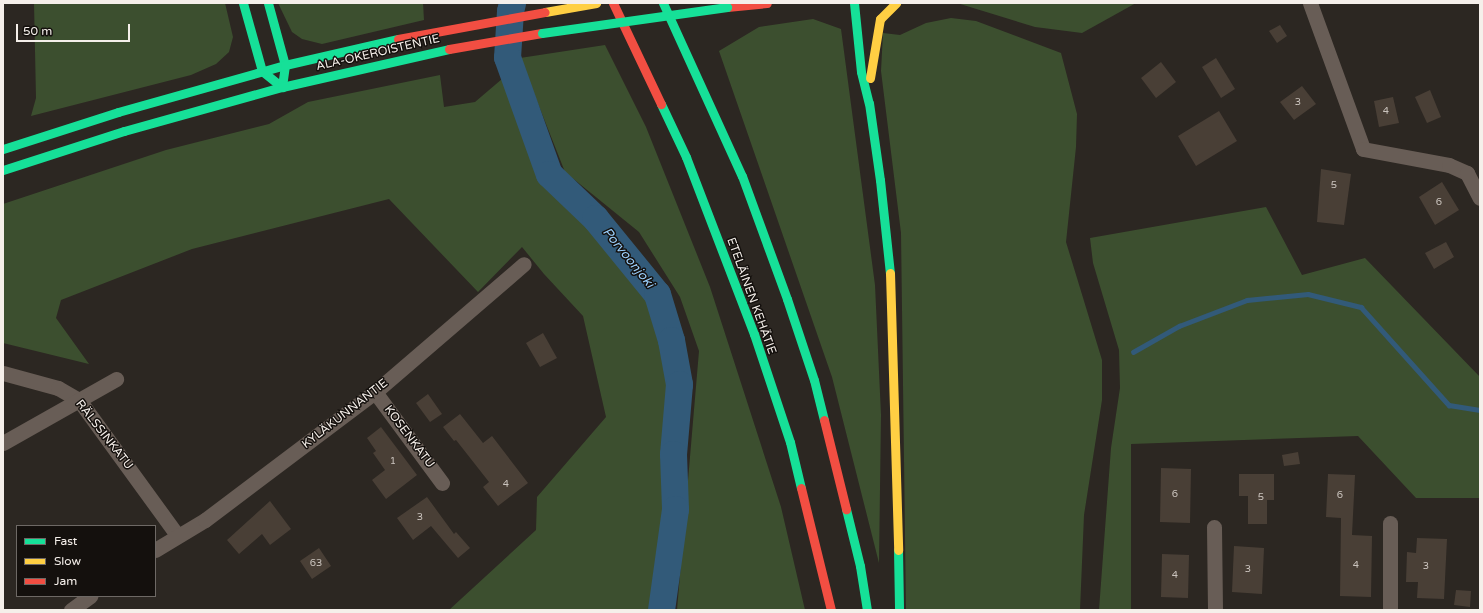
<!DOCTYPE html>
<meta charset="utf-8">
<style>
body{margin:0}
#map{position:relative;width:1483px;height:613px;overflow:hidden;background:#2c2722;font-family:"Varela Round",sans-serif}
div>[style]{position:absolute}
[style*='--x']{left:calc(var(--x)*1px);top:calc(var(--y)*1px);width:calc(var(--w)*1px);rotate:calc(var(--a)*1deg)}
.green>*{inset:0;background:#3c4f2f}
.stream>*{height:4.5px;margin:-2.25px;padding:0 2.25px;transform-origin:2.25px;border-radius:2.25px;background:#325a79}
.river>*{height:27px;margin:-13.5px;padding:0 13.5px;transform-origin:13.5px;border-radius:13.5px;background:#325a79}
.building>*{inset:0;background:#493f36}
.street>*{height:15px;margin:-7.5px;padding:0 7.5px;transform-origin:7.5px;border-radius:7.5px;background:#685d56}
.fast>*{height:9px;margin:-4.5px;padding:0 4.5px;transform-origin:4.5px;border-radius:4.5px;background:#16e098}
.slow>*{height:9px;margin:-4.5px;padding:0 4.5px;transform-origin:4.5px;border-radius:4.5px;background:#ffcf43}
.jam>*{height:9px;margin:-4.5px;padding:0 4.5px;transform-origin:4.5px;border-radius:4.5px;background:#f24e42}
.fast-bridge>*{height:9px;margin:-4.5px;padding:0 4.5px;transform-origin:4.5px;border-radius:4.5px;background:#16e098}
span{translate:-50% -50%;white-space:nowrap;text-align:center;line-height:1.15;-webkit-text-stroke:3px #14100d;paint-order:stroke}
.number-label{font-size:10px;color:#cac3bd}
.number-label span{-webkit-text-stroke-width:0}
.street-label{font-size:12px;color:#f5efea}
.water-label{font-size:13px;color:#9bd0fd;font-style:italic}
.frame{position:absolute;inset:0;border:4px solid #f5efea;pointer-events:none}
.legend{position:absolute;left:16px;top:525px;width:140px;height:72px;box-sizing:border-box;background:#14100d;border:1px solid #6e6965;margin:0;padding:5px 7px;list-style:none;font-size:12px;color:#f5efea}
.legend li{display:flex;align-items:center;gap:8px;height:20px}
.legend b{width:20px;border:1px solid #6e6965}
.scale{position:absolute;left:16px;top:24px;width:114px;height:18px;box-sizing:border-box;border:2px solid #f5efea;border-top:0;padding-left:5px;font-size:12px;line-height:14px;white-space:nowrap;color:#f5efea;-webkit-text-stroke:3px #14100d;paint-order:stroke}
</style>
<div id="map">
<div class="green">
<i style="clip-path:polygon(34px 3px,225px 3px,233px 37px,229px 52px,216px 64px,191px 75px,31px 116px,36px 98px)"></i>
<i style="clip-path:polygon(278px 3px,423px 3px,424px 20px,322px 44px,302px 39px,292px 32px)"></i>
<i style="clip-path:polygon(957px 3px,1136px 3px,1082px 33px,1035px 27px)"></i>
<i style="clip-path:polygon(951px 18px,976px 21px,1061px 53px,1077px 114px,1076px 147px,1066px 242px,1102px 360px,1102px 400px,1084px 515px,1080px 610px,906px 610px,901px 233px,881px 71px,883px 33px,900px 35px,926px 23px)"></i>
<i style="clip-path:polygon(813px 19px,841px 29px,875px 285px,881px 415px,879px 563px,832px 377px,719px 51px,759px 27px)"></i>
<i style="clip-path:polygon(605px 45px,646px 127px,710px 287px,781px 507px,805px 610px,677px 610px,699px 351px,680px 297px,639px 232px,565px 172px,520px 58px)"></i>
<i style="clip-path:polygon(440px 75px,444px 107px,475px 102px,502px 79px,543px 179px,590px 227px,652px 306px,664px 351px,668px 387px,664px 454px,668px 509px,651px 610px,449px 610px,536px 530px,537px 497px,606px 417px,583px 316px,544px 274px,522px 247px,478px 292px,389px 199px,192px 249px,61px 300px,56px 318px,89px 364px,3px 343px,3px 204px,166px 150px,269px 124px,308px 102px)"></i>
<i style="clip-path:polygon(1266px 207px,1302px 275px,1365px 258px,1480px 377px,1480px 498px,1416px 498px,1358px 436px,1131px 444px,1131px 610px,1099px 610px,1111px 448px,1120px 388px,1119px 350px,1093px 263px,1090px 238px)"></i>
</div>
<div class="stream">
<i style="--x:1133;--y:352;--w:53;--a:-29.5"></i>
<i style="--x:1179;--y:326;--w:73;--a:-20.9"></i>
<i style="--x:1247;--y:300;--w:61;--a:-5.6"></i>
<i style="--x:1308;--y:294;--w:55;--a:13.8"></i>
<i style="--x:1361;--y:307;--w:132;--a:48.1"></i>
<i style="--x:1449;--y:405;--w:31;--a:9"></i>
</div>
<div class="river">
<i style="--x:512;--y:3;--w:8;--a:104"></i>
<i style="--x:510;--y:11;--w:46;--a:93.7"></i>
<i style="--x:507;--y:57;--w:124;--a:70.3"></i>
<i style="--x:549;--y:174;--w:64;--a:43.7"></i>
<i style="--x:595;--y:218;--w:98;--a:50.8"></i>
<i style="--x:657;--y:294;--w:48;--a:73.1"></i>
<i style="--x:671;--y:340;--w:45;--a:79.7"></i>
<i style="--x:679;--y:384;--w:70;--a:94.9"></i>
<i style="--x:673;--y:454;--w:55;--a:87.9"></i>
<i style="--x:675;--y:509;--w:102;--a:97.9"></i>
</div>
<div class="building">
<i style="clip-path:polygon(1280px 25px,1287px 36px,1277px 43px,1269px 31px)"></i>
<i style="clip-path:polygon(1216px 58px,1235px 89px,1221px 98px,1202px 67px)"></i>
<i style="clip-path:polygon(1161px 62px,1176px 82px,1156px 98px,1141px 78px)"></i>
<i style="clip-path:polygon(1302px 86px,1316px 104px,1294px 120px,1280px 102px)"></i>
<i style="clip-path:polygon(1430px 90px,1441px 117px,1427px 123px,1415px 97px)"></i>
<i style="clip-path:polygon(1393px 97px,1399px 123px,1379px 127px,1374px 101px)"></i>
<i style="clip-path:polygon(1219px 111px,1237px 141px,1196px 166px,1178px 136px)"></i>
<i style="clip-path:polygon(1321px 169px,1351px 174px,1344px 225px,1317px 222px)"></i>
<i style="clip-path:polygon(1442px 182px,1459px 210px,1435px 225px,1419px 197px)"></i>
<i style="clip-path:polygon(1446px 242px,1454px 257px,1434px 269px,1425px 253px)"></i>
<i style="clip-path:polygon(543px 333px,557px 358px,540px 367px,526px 343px)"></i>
<i style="clip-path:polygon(428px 394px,442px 414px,430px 422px,416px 403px)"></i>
<i style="clip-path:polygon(460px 414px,483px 443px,492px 436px,528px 483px,498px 506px,483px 487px,489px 482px,456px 440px,454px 441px,443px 427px)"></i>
<i style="clip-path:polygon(381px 427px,417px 475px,386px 499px,372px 480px,385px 470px,373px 453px,376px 451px,367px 438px)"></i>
<i style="clip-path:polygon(1298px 452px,1300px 464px,1284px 466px,1282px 455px)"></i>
<i style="clip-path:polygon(1161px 468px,1191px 469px,1190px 523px,1160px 522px)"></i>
<i style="clip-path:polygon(1239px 474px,1274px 474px,1274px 500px,1267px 500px,1267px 524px,1248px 524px,1248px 496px,1239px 496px)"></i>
<i style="clip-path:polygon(1328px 474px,1355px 475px,1352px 535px,1372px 536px,1371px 597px,1340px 596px,1341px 518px,1326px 517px)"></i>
<i style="clip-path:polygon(427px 497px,454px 534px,456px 532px,470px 548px,458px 558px,431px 526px,413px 540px,397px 518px)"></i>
<i style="clip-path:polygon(270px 501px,291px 529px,270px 545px,262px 534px,239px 554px,227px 540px)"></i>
<i style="clip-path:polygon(1417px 538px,1447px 539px,1444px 599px,1417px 598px,1418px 582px,1406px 582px,1407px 552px,1416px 553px)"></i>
<i style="clip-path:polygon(1234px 546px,1264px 548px,1262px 594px,1232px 592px)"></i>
<i style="clip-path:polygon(319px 548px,331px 566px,312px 579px,300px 561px)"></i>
<i style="clip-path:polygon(1162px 554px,1189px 555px,1188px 598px,1161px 597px)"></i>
<i style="clip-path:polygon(1456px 590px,1471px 591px,1470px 607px,1454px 605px)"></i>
</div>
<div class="street">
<i style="--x:1310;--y:3;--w:155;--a:70"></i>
<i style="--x:1363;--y:149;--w:87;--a:10.5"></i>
<i style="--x:1449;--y:165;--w:20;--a:24"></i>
<i style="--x:1467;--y:173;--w:28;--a:63"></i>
<i style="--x:3;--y:373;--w:57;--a:15.3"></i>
<i style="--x:58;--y:388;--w:24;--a:30"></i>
<i style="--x:79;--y:400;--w:167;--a:54"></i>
<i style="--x:375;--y:392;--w:113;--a:53.6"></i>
<i style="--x:3;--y:443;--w:130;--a:-29.5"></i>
<i style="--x:1390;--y:523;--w:87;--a:90"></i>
<i style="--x:1214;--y:527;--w:83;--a:89.3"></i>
<i style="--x:155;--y:550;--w:58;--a:-31"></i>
<i style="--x:205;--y:520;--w:213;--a:-37"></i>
<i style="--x:375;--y:392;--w:196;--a:-40.7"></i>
<i style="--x:71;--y:610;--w:24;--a:-36"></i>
</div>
<div class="fast">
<i style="--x:243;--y:3;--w:71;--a:74.4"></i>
<i style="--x:262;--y:71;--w:26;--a:39"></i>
<i style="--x:268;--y:3;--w:64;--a:74.7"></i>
<i style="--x:285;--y:65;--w:22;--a:98"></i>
<i style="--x:663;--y:3;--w:190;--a:65.5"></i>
<i style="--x:742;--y:176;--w:131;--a:69.9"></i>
<i style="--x:787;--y:299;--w:85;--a:71.6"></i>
<i style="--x:814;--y:380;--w:41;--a:76"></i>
<i style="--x:854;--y:3;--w:69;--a:84.2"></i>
<i style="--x:861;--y:72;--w:32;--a:76"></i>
<i style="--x:869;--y:103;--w:78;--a:81.9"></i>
<i style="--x:880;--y:180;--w:94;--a:83.9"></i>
<i style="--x:661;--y:104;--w:59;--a:64.7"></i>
<i style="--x:686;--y:157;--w:190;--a:69"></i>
<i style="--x:754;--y:334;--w:114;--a:71.6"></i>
<i style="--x:790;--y:442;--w:47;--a:76.6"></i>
<i style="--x:3;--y:149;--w:121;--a:-17.8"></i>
<i style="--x:118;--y:112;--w:173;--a:-15.7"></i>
<i style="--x:285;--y:65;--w:116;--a:-13"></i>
<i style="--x:3;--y:170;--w:127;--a:-17.9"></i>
<i style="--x:124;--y:131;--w:164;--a:-15.6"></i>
<i style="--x:282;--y:87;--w:171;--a:-12.8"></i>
<i style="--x:846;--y:509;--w:59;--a:76.2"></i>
<i style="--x:860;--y:566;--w:45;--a:81"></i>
<i style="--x:898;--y:550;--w:60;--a:89"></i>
</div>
<div class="slow">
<i style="--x:545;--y:12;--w:52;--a:-10"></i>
<i style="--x:870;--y:78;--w:60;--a:-80.4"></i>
<i style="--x:880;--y:19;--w:23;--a:-45"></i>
<i style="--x:890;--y:273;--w:277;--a:88.3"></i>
</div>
<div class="jam">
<i style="--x:613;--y:3;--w:112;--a:64.6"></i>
<i style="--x:727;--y:7;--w:40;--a:-5.7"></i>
<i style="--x:398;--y:39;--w:149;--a:-10.4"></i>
<i style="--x:449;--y:49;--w:94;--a:-9.8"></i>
<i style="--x:824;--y:420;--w:92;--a:76.1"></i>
<i style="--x:801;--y:488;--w:126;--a:76.2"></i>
</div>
<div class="fast-bridge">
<i style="--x:542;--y:33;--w:187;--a:-8"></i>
</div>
<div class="number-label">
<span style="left:1298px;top:103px">3</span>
<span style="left:1386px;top:112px">4</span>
<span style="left:1334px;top:186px">5</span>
<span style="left:1439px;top:203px">6</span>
<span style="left:393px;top:462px">1</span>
<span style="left:506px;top:485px">4</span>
<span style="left:1175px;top:495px">6</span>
<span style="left:1340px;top:496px">6</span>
<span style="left:1261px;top:498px">5</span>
<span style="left:420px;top:518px">3</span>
<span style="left:316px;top:564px">63</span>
<span style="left:1356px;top:566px">4</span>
<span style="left:1426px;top:567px">3</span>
<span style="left:1248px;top:570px">3</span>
<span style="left:1175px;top:576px">4</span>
</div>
<div class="street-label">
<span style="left:378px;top:53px;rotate:-13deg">ALA-OKEROISTENTIE</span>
<span style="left:751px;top:296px;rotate:70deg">ETELÄINEN KEHÄTIE</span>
<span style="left:345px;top:414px;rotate:-38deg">KYLÄKUNNANTIE</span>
<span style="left:104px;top:435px;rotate:52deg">RÄLSSINKATU</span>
<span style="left:409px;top:437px;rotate:53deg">KOSENKATU</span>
</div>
<div class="water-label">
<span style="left:628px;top:258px;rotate:51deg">Porvoonjoki</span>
</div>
<div class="frame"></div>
<ul class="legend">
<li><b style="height:5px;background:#16e098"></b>Fast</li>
<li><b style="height:5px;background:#ffcf43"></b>Slow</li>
<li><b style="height:5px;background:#f24e42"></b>Jam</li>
</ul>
<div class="scale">50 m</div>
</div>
